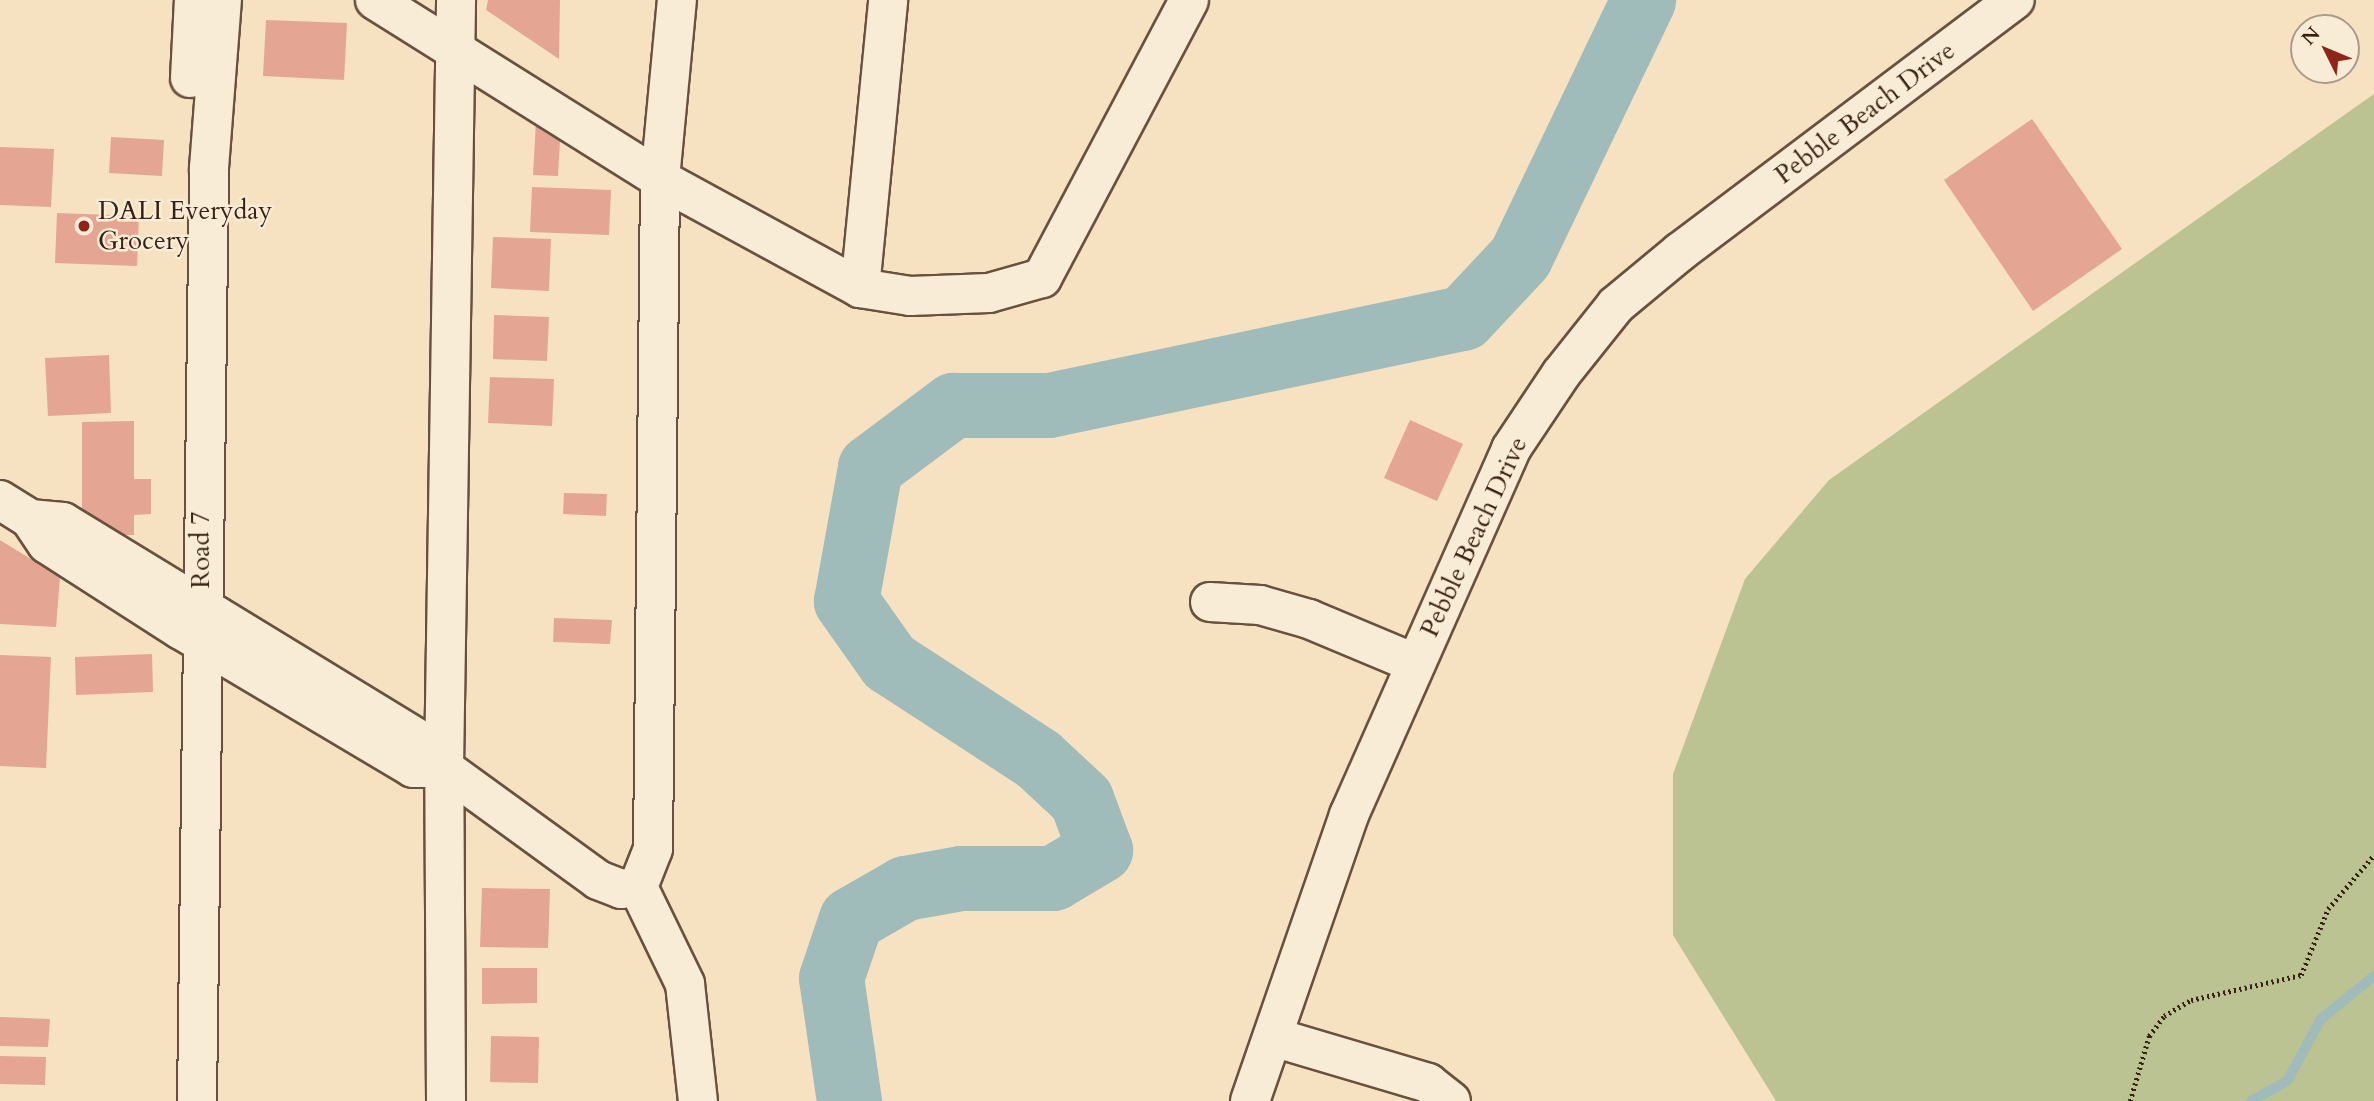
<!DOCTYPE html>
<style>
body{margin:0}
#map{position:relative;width:2374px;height:1101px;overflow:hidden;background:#f6e1c0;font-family:Cardo,serif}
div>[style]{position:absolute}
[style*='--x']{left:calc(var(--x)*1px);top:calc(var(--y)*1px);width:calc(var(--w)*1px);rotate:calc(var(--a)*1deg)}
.green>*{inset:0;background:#bbc393}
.stream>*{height:10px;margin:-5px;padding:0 5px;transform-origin:5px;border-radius:5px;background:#9fbcba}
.river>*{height:65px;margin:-32.5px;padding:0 32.5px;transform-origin:32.5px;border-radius:32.5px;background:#9fbcba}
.building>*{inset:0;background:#e4a693}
.path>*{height:4.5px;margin-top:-2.25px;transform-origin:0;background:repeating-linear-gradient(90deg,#382112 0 2px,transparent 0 5.5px)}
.roads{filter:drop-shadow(2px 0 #68513e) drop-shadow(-2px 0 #68513e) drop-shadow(0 2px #68513e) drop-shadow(0 -2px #68513e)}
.minor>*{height:38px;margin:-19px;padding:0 19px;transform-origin:19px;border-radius:19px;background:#f9ecd6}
.dots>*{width:19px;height:19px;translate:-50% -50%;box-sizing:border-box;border:4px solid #f9ecd6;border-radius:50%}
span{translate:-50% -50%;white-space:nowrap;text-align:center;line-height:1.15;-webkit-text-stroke:5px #f9ecd6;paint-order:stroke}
.street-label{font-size:26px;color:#382112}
.poi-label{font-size:26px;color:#382112}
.left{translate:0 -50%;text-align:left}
.north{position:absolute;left:2290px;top:14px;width:70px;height:70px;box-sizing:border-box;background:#f9ecd6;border:2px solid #ac9b88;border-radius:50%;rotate:313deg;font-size:19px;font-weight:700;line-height:28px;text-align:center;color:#382112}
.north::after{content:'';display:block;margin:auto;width:24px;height:32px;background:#8f2418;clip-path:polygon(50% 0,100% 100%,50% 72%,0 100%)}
</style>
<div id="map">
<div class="green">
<i style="clip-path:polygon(2374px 94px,2374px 1101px,1776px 1101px,1673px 935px,1673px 774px,1745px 579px,1829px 480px)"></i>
</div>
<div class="stream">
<i style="--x:2251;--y:1101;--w:41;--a:-29.1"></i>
<i style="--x:2287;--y:1081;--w:71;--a:-61.3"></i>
<i style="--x:2321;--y:1019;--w:68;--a:-39.1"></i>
</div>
<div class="river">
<i style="--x:849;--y:1101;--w:124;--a:-98.3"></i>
<i style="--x:831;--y:978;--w:62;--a:-71.3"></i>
<i style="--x:851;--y:919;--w:62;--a:-29.9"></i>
<i style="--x:905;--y:888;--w:57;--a:-10.1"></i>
<i style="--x:961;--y:878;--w:92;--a:0"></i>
<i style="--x:1053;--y:878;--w:55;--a:-30.8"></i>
<i style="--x:1100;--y:850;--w:54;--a:-110.4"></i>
<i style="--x:1081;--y:799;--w:59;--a:-137.1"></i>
<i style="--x:1038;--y:759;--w:178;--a:-146.9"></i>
<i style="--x:889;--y:662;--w:75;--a:-125.2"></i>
<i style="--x:846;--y:601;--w:136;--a:-79.8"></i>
<i style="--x:870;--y:467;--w:104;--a:-36.8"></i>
<i style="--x:953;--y:405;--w:96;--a:0"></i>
<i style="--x:1049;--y:405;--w:423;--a:-11.9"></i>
<i style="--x:1463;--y:318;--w:83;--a:-46.9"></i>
<i style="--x:1520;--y:257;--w:285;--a:-64.4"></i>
</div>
<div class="building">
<i style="clip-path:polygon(488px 0,560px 0,559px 59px,486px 10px)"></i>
<i style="clip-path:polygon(266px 20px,347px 23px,344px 80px,263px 76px)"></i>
<i style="clip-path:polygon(2032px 119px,2122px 249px,2033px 311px,1944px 180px)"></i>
<i style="clip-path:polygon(536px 121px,561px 122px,558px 176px,533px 175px)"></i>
<i style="clip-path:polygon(111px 137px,164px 140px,162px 176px,109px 173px)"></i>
<i style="clip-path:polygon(0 147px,54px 149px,51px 207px,0 205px)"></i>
<i style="clip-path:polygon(532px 187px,611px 190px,609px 235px,530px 232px)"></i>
<i style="clip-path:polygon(57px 213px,139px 216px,137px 266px,55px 263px)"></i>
<i style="clip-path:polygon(493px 237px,551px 239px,549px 291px,491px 288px)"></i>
<i style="clip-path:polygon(494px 315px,549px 317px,547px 361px,493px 359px)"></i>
<i style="clip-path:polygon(109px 355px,111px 413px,48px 416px,45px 358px)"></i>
<i style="clip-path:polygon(490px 377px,554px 379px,552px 426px,488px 423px)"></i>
<i style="clip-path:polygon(1410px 420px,1463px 444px,1437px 501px,1384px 478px)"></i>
<i style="clip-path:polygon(134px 421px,134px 479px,151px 479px,151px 514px,134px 515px,134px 535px,108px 535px,82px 514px,82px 422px)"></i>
<i style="clip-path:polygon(564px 493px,607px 494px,606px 516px,563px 514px)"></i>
<i style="clip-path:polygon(0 540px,60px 577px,56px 627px,0 624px)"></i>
<i style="clip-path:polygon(554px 618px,612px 620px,610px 644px,553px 642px)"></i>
<i style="clip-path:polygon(152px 654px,153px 692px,76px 695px,75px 657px)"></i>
<i style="clip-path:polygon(0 655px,51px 657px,46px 768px,0 766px)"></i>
<i style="clip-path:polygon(482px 888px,550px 889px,548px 948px,480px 947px)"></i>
<i style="clip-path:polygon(482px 968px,537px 968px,537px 1003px,482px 1004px)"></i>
<i style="clip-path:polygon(0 1017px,50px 1019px,48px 1047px,0 1046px)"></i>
<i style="clip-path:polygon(491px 1036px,539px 1037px,538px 1083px,490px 1082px)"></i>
<i style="clip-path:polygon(0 1056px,46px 1057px,45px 1085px,0 1084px)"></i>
</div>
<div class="path">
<i style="--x:2130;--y:1101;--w:68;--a:-73.7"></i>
<i style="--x:2149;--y:1036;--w:25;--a:-53"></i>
<i style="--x:2164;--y:1016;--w:31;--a:-31"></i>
<i style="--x:2191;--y:1000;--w:113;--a:-12.8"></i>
<i style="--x:2301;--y:975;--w:71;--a:-67.8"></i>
<i style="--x:2328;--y:909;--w:71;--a:-49.6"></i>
</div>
<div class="roads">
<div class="minor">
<i style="--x:375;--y:0;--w:337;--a:32.1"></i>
<i style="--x:660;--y:179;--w:228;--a:28.6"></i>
<i style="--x:860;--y:288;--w:51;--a:9.1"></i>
<i style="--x:910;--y:296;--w:79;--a:-2.2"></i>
<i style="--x:989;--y:293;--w:55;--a:-15.8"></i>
<i style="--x:1042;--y:278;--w:314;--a:-62.1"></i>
<i style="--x:190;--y:78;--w:78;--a:-87.1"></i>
<i style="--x:860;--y:288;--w:289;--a:-84.4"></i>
<i style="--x:0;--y:500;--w:36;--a:32"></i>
<i style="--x:30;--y:519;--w:30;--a:56"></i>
<i style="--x:47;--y:544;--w:159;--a:32.7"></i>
<i style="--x:181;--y:630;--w:270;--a:30.7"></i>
<i style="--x:413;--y:768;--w:31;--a:0"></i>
<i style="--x:30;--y:519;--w:33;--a:5"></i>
<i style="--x:63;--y:522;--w:422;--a:31.4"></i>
<i style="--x:423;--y:742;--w:33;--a:51"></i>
<i style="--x:444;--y:768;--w:190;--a:36"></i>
<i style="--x:598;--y:880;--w:25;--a:21"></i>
<i style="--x:621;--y:889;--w:17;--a:-7"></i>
<i style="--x:638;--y:887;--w:41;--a:-68.5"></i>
<i style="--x:653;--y:849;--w:670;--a:-89.4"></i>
<i style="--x:660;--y:179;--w:180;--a:-84.6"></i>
<i style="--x:1210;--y:602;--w:50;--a:3.4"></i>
<i style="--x:1260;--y:605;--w:51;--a:15.9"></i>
<i style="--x:1309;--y:619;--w:114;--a:22.7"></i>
<i style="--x:638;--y:887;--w:108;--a:64.1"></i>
<i style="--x:685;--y:984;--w:118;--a:83.7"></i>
<i style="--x:1273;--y:1037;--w:162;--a:16.5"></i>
<i style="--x:1428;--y:1083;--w:29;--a:38"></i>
<i style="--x:197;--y:1101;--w:933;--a:-89.26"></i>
<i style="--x:209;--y:168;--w:169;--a:-85.6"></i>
<i style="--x:446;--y:1101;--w:333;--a:-90.3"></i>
<i style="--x:444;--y:768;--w:768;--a:-89.1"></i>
<i style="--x:1250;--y:1101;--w:303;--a:-70.9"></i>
<i style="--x:1349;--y:815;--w:400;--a:-66.1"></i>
<i style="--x:1511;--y:449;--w:90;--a:-56.3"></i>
<i style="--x:1561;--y:374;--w:88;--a:-51.4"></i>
<i style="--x:1616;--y:305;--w:83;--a:-39.6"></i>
<i style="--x:1680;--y:252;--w:419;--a:-37"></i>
</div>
</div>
<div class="dots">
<i style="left:84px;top:226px;background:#8f2418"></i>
</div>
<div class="street-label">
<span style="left:1865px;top:113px;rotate:-37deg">Pebble Beach Drive</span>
<span style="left:1474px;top:537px;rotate:-65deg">Pebble Beach Drive</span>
<span style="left:201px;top:550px;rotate:-90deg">Road 7</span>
</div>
<div class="poi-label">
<span class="left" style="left:98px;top:226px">DALI Everyday<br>Grocery</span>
</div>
<div class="north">N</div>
</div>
